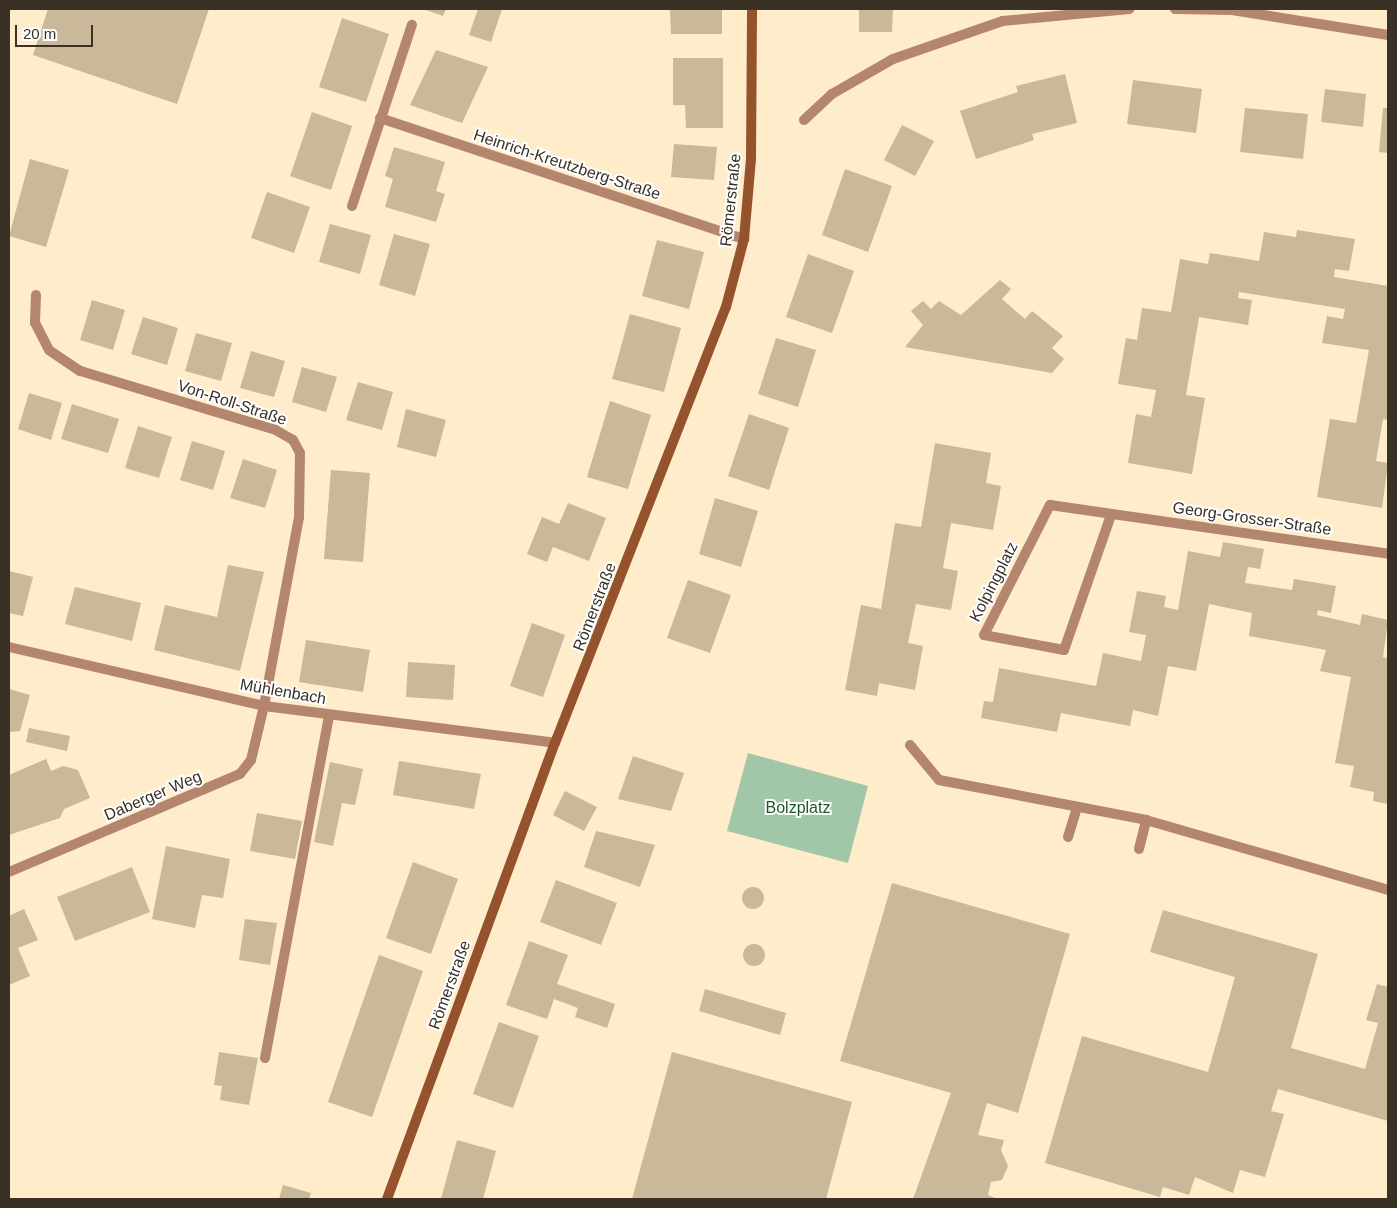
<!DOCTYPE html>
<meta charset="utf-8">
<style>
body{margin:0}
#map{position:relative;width:1397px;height:1208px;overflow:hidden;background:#feeccb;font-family:Arial,sans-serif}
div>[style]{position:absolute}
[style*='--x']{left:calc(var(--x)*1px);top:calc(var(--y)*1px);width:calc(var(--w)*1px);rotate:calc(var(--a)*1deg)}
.green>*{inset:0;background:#a1c6a8}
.building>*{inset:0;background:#c9b899}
.round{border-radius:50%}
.service>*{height:10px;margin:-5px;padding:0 5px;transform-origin:5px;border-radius:5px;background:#b5866e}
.minor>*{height:10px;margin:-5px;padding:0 5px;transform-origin:5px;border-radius:5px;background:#b5866e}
.secondary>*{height:10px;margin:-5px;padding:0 5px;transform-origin:5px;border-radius:5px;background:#95532d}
span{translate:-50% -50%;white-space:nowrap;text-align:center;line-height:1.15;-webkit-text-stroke:4px #fff;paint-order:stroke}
.street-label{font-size:16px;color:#383124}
.park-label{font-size:16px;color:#19592d}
.frame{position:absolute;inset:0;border:10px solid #383124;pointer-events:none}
.scale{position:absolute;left:15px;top:25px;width:78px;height:22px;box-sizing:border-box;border:2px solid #383124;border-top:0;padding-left:6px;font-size:15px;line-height:18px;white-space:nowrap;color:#383124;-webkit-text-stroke:4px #fff;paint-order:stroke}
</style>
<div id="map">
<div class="green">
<i style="clip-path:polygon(748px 753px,868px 786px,848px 863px,727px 831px)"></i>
</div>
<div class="building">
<i style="clip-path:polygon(48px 9px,209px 9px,177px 104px,33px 55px)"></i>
<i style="clip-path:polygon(423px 9px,446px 9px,443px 16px)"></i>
<i style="clip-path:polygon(478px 9px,502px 9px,491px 42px,469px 35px)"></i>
<i style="clip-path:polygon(670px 9px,722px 9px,722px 34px,671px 34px)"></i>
<i style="clip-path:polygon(859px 9px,893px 9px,892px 32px,859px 32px)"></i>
<i style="clip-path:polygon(342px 18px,389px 34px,366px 102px,319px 87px)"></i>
<i style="clip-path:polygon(436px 50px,488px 67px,462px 123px,410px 105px)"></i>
<i style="clip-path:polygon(673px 58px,723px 58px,723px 128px,686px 128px,685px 105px,673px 105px)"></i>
<i style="clip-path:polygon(1065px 74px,1077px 123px,1032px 134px,1034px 140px,976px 159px,960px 111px,1018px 92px,1016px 86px)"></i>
<i style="clip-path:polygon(1133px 80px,1202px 89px,1196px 133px,1127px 124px)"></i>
<i style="clip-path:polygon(1325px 89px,1366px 94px,1363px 127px,1321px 122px)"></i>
<i style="clip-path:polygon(1245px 108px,1308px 114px,1303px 159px,1240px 152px)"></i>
<i style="clip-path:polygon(1383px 108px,1388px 108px,1388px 153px,1379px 152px)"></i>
<i style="clip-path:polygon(312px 112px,352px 126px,331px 190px,290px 176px)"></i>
<i style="clip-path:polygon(902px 125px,934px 141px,915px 176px,884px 160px)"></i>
<i style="clip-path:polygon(674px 144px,717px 147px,714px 180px,671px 177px)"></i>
<i style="clip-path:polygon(394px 147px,445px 162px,436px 191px,445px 194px,436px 222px,385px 207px,393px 179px,385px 176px)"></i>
<i style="clip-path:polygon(30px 159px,69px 170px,46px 247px,9px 236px)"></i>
<i style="clip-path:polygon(845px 169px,892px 186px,868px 252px,822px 235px)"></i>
<i style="clip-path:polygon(267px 192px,310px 207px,294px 253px,251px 238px)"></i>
<i style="clip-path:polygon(330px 224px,371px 235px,360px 274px,319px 262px)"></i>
<i style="clip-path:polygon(1297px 230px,1355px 239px,1349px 271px,1335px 269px,1334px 277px,1388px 286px,1388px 420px,1383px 419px,1376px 461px,1388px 463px,1382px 508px,1317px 497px,1330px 419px,1356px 423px,1369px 350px,1322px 343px,1327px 316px,1343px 319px,1345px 309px,1239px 292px,1238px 298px,1252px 300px,1248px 325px,1199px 317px,1186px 395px,1205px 398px,1192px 474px,1128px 463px,1136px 414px,1151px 417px,1156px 390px,1118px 384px,1126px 338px,1137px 340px,1142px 308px,1171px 312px,1180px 259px,1208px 264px,1210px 253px,1259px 261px,1264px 232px,1296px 237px)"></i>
<i style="clip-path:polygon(394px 234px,430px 244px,415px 296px,379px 285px)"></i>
<i style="clip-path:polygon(657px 240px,704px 252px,689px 309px,642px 296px)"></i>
<i style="clip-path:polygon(808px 254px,854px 271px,832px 333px,786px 317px)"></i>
<i style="clip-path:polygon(1000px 280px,1011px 289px,1002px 299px,1025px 319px,1032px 311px,1063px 336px,1052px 348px,1064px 359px,1052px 373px,905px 347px,923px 325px,911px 311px,923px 301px,931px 309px,939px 301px,961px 315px)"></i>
<i style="clip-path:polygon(92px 300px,125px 310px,113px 350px,80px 340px)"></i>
<i style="clip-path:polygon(630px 314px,681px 328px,664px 392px,612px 379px)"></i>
<i style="clip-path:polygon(143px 317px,178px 328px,167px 365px,131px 354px)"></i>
<i style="clip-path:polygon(196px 333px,232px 343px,221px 381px,185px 371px)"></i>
<i style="clip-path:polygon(776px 338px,816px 350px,798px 407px,758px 394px)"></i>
<i style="clip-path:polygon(251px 351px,285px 361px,274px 397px,240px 388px)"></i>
<i style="clip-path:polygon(302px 367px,337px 377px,326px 412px,292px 402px)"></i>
<i style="clip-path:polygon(358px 382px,393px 392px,382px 430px,346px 420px)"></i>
<i style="clip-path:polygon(29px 393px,62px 403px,51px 440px,18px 429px)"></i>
<i style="clip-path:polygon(610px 401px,651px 415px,628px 489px,587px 477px)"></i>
<i style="clip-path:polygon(72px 404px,119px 419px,108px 453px,61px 439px)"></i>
<i style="clip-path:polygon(406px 409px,446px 420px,436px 457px,397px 447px)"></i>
<i style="clip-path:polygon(749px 414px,789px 428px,769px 490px,728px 476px)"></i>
<i style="clip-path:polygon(138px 426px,172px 437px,159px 478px,125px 468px)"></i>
<i style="clip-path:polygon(192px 441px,225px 451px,213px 490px,180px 480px)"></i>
<i style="clip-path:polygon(935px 443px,991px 453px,986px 483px,1001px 486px,993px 530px,951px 523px,943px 568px,958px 571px,951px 610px,916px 604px,908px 643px,923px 646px,915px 690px,879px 683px,877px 696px,845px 690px,861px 605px,881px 609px,895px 523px,921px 527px)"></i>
<i style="clip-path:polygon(243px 459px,277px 470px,265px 508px,230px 498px)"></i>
<i style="clip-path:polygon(331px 470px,370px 473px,363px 562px,324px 559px)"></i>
<i style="clip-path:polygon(715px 498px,758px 511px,741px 567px,699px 554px)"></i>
<i style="clip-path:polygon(568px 503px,606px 518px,589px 561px,553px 547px,547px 562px,527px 554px,542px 517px,559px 524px)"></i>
<i style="clip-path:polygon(1223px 542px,1264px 549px,1260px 569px,1248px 567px,1245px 583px,1292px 590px,1294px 579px,1336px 586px,1331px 613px,1318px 610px,1317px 615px,1360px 625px,1362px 614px,1388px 620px,1383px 657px,1388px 658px,1388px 804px,1373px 801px,1374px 792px,1350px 787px,1354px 766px,1335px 763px,1351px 677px,1320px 671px,1326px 650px,1249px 636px,1252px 613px,1209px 604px,1196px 671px,1168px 666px,1158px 716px,1133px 710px,1130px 726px,1061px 713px,1057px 732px,981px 718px,984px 701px,993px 702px,999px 668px,1096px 686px,1103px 653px,1141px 661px,1146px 635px,1129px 632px,1137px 591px,1166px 596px,1164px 607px,1178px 610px,1188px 551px,1220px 557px)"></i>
<i style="clip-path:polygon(228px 565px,264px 572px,240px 671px,154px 650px,165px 605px,217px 617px)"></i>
<i style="clip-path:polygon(9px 571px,33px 577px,23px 616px,9px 613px)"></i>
<i style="clip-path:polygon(688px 580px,731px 595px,710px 653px,667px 638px)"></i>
<i style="clip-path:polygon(75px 587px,141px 603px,132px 641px,65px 624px)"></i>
<i style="clip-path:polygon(532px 623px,565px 635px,543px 697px,510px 686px)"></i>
<i style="clip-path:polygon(306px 640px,370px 650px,363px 692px,299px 682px)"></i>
<i style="clip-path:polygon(408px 662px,455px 665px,453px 700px,406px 697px)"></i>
<i style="clip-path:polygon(9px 689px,30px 695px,20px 731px,9px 732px)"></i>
<i style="clip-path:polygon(29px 728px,70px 736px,67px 751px,26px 742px)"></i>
<i style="clip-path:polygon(633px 756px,684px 773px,671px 811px,618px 799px)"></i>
<i style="clip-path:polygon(46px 759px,51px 771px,63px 766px,78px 770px,90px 798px,64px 809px,60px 818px,9px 835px,9px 775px)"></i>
<i style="clip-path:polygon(399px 761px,481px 774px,474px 809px,393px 795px)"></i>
<i style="clip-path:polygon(330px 762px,363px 769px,355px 805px,342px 803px,333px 846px,314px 842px)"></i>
<i style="clip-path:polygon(565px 791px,597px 807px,584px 831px,553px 815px)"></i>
<i style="clip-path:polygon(257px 813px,302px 821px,295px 859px,250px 851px)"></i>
<i style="clip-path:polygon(596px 831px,655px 845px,640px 887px,584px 867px)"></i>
<i style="clip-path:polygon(166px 846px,230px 859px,223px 898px,202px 895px,195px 928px,152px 919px)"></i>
<i style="clip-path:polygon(413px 862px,458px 879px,431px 954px,386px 938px)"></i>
<i style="clip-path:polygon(132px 867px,150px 912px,75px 941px,57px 897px)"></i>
<i style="clip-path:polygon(556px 880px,617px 903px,601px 945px,540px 922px)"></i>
<i style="clip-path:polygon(892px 883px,1070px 934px,1018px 1113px,987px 1103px,978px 1135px,1004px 1140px,1001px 1150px,1008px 1166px,1002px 1180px,991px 1182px,988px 1195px,997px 1199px,913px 1199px,951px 1093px,840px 1061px)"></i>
<i class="round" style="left:742px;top:887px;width:22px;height:22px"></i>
<i style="clip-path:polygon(24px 909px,38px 940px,18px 948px,30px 976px,9px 985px,9px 916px)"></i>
<i style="clip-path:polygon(1163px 910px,1318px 954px,1291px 1048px,1365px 1069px,1378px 1023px,1366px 1020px,1377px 984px,1388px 987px,1388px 1121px,1278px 1089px,1271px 1111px,1284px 1114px,1265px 1177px,1240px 1170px,1233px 1193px,1195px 1177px,1189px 1195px,1163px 1187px,1160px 1197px,1045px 1163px,1082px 1036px,1208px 1072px,1235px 977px,1150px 952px)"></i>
<i style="clip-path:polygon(245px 919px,277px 923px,270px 965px,239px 960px)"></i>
<i style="clip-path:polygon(529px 941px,568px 955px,557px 984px,615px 1004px,607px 1028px,575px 1017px,578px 1008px,554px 999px,547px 1019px,506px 1005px)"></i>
<i class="round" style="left:743px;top:944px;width:22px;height:22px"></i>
<i style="clip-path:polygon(379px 955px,423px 971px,372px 1117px,328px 1102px)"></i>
<i style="clip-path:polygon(705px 989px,786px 1013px,780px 1035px,699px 1011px)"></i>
<i style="clip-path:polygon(499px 1022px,539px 1036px,513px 1108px,473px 1094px)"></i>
<i style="clip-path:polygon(219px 1052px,258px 1058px,249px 1105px,220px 1100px,222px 1086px,214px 1085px)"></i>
<i style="clip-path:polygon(672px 1052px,852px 1102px,826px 1199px,632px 1199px)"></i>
<i style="clip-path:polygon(457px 1140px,496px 1151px,483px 1199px,441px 1199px)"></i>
<i style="clip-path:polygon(283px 1185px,311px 1193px,309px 1199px,279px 1199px)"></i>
</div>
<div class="service">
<i style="--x:910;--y:745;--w:45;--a:50.4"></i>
<i style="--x:939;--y:780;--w:211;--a:10.9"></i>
<i style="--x:1146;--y:820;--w:252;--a:16.1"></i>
<i style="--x:1068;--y:837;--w:31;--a:-73"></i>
<i style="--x:1139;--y:849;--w:30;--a:-76"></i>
<i style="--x:265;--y:1058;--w:349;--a:-79.4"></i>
</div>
<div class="minor">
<i style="--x:1175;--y:9;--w:57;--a:1"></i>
<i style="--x:1232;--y:10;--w:158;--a:9.1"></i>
<i style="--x:380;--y:118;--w:384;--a:18.4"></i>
<i style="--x:804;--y:120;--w:38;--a:-43"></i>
<i style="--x:832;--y:94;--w:70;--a:-29.8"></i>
<i style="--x:893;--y:59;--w:116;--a:-19.1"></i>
<i style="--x:1003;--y:21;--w:127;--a:-5.4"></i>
<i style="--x:352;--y:206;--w:191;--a:-71.7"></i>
<i style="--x:1111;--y:515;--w:143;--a:109.2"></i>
<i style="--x:1064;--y:650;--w:81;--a:-169.4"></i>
<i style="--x:984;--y:635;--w:146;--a:-63.1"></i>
<i style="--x:1050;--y:505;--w:342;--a:8.2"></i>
<i style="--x:9;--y:647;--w:262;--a:13"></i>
<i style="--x:264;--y:706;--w:293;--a:7.2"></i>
<i style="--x:9;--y:872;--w:251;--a:-23"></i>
<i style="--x:240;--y:774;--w:18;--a:-52"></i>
<i style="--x:251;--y:760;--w:56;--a:-76.5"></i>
<i style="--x:264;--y:706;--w:192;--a:-79.5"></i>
<i style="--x:299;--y:517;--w:64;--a:-89.1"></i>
<i style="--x:300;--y:453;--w:15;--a:-118"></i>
<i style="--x:293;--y:440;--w:20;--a:-150"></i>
<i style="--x:276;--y:430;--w:205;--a:-163.2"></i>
<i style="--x:80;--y:371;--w:37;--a:-146"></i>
<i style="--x:49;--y:350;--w:30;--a:-117"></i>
<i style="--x:35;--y:323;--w:28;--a:-88"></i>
</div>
<div class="secondary">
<i style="--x:387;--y:1199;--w:486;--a:-69.8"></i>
<i style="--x:555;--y:743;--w:468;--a:-68.6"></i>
<i style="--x:726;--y:307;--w:70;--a:-75.2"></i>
<i style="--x:744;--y:239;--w:80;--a:-85"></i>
<i style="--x:751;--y:159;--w:150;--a:-89.6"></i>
</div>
<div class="street-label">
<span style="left:567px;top:165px;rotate:18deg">Heinrich-Kreutzberg-Straße</span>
<span style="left:731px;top:200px;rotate:-84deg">Römerstraße</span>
<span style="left:232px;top:403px;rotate:18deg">Von-Roll-Straße</span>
<span style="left:1252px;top:519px;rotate:8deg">Georg-Grosser-Straße</span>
<span style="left:994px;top:582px;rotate:-63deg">Kolpingplatz</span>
<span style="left:595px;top:607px;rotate:-69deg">Römerstraße</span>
<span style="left:283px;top:692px;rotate:10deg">Mühlenbach</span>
<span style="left:153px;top:796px;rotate:-23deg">Daberger Weg</span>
<span style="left:450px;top:985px;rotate:-70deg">Römerstraße</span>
</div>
<div class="park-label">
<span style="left:798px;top:808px">Bolzplatz</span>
</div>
<div class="frame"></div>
<div class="scale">20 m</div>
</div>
